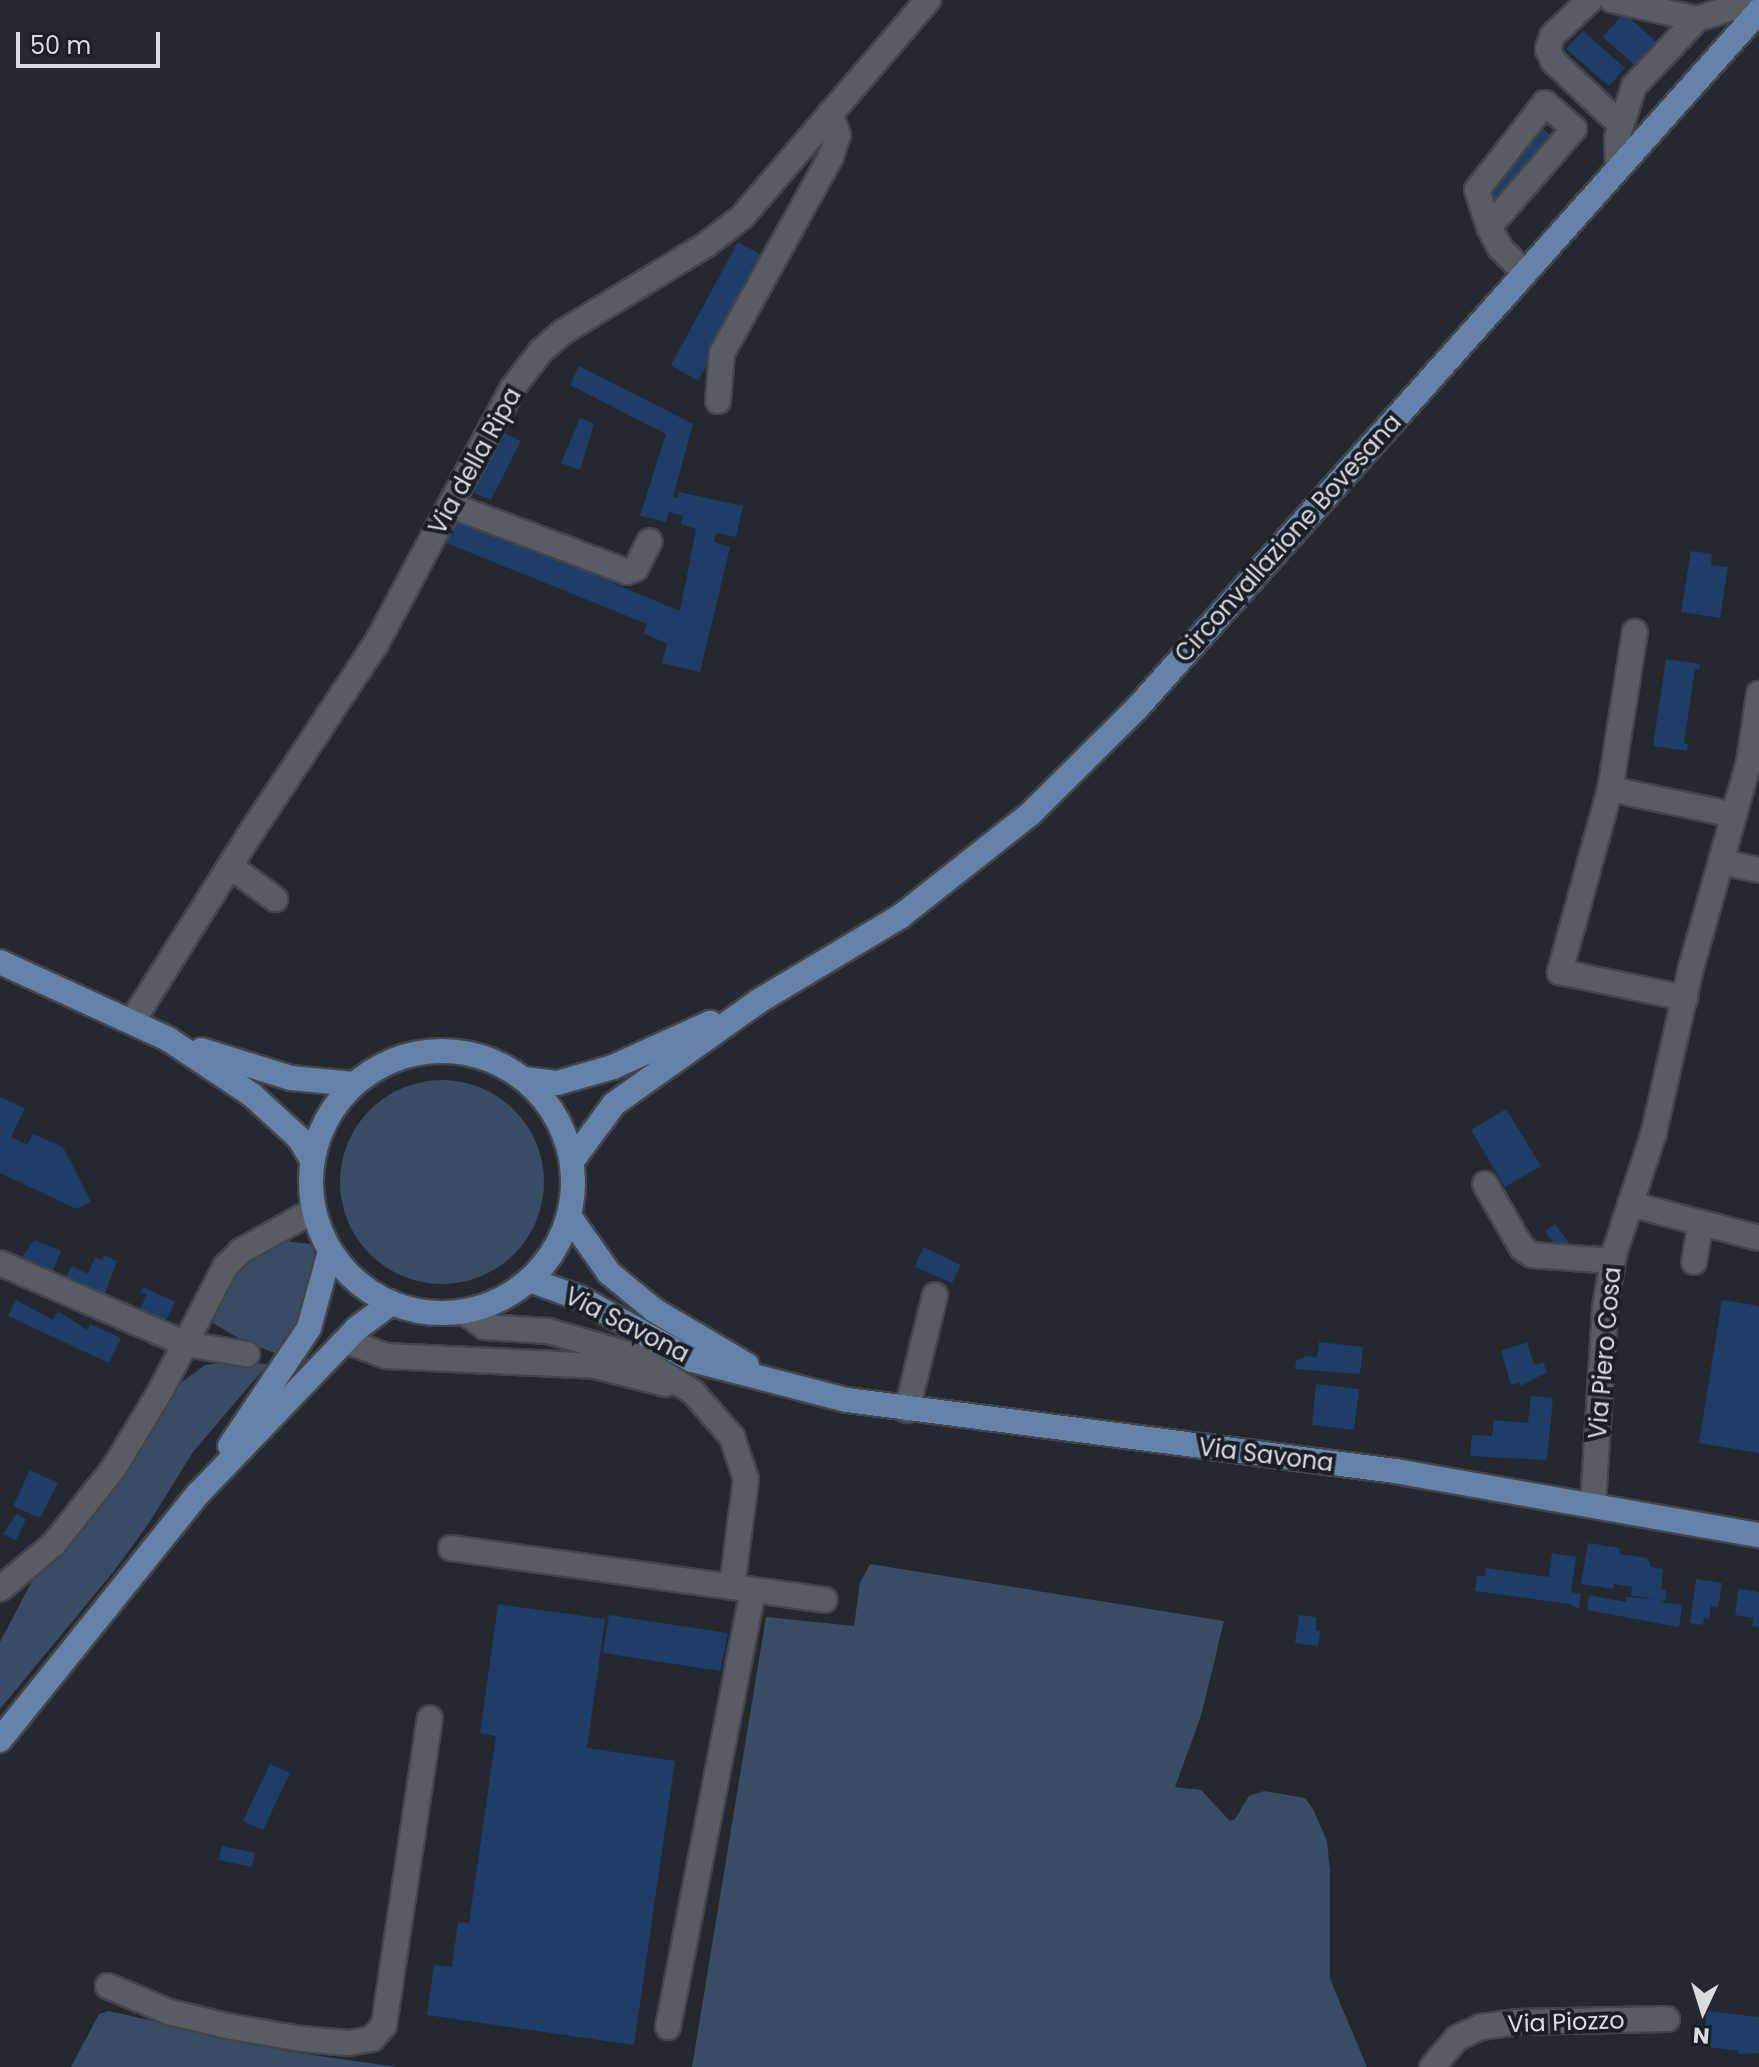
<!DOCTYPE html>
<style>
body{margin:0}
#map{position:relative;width:1759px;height:2067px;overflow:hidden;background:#24282f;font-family:Poppins,sans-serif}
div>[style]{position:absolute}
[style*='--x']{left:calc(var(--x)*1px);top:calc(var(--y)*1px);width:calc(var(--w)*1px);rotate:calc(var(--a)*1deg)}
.green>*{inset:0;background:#394c66}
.round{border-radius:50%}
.building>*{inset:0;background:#1e3e69}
.roads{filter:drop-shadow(2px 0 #42464c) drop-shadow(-2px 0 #42464c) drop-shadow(0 2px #42464c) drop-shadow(0 -2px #42464c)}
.minor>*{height:24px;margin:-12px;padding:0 12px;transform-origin:12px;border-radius:12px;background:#585d64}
.major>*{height:24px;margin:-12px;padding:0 12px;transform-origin:12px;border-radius:12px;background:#6682a8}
.major>.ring{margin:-12px;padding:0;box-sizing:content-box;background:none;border:24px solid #6682a8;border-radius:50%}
span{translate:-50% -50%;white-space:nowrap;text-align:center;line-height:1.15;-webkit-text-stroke:8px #1a1f25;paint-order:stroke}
.street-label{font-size:24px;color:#d9dce1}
.north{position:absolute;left:1663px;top:1971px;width:80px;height:80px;-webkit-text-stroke:6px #1a1f25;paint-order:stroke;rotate:184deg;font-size:22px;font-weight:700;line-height:32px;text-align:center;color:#d9dce1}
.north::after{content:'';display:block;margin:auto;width:28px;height:36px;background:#d9dce1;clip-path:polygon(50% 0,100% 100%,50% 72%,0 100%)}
.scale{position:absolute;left:16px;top:32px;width:144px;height:36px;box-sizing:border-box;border:4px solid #d9dce1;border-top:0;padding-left:10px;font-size:24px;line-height:28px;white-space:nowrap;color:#d9dce1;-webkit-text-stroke:6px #1a1f25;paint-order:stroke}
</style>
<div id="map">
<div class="green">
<i class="round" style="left:340px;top:1080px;width:204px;height:204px"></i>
<i style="clip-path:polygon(284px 1241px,310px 1244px,314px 1251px,314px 1266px,301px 1316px,278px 1354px,247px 1343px,211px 1322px,223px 1290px,242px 1263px,258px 1251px)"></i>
<i style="clip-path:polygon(225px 1362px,268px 1364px,193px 1452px,149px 1523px,114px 1571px,0 1709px,0 1642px,36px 1573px,114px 1489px,175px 1387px,205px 1365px)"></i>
<i style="clip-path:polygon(870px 1564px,1224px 1621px,1201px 1716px,1175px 1787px,1201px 1790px,1230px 1821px,1235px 1819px,1249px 1796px,1264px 1791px,1305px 1798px,1313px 1809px,1327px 1841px,1330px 1871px,1330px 1979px,1367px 2067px,692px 2067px,766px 1617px,854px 1626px,860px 1583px)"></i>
<i style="clip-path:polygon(109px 2011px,285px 2051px,397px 2067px,71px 2067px,99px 2014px)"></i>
</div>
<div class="building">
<i style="clip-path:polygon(1624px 13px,1661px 46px,1640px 70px,1603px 37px)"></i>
<i style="clip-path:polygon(1583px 31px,1625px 68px,1609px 86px,1566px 49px)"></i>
<i style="clip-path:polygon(1542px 128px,1554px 139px,1499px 202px,1487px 192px)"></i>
<i style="clip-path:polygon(738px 242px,766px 257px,698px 381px,671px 365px)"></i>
<i style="clip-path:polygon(579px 366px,693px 424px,673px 497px,678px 498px,679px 492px,743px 506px,736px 537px,716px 533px,714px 542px,730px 547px,700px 672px,662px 663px,667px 644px,644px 633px,647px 624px,444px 542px,455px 522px,495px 537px,499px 525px,617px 570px,612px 583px,680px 611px,696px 529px,681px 524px,683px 516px,669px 512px,666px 522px,640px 516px,666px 434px,570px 385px)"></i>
<i style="clip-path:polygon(580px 418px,594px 424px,580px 470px,561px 463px)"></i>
<i style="clip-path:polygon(502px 432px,521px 441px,491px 500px,471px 492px)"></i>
<i style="clip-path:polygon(1691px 551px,1712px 554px,1711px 565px,1728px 567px,1720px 618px,1681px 612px)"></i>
<i style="clip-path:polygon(1666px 659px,1700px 664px,1699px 670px,1695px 669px,1684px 743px,1688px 744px,1687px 751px,1653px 746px)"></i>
<i style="clip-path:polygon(0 1097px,25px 1108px,11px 1137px,27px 1145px,33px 1134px,63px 1147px,91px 1202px,77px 1209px,0 1173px)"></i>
<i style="clip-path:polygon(1506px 1109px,1541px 1166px,1505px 1187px,1471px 1130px)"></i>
<i style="clip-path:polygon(1555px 1224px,1569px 1243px,1559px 1250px,1545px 1231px)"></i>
<i style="clip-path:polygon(34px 1240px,61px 1251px,52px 1273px,21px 1259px)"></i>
<i style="clip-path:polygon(923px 1247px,961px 1265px,952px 1283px,915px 1267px)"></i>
<i style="clip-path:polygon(104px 1255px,117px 1261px,104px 1296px,66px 1278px,71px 1266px,88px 1274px,95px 1257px,102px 1260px)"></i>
<i style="clip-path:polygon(143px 1287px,175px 1302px,165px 1323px,139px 1311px,147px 1295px,140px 1292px)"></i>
<i style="clip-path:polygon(16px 1300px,53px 1320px,58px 1311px,87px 1330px,90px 1324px,121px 1338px,109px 1363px,8px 1316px)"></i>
<i style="clip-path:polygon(1722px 1300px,1759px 1306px,1759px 1453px,1699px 1443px)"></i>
<i style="clip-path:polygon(1319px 1342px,1363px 1347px,1360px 1374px,1295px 1369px,1296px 1361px,1307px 1356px,1317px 1357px)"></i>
<i style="clip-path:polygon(1527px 1342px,1534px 1365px,1543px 1362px,1547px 1372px,1520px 1386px,1519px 1382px,1511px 1385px,1501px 1351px)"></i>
<i style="clip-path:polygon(1316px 1384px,1359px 1389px,1354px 1430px,1312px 1425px)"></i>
<i style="clip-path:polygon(1531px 1396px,1553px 1398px,1547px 1460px,1470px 1456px,1472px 1435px,1492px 1436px,1494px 1420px,1528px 1423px)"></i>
<i style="clip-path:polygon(30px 1470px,58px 1483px,40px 1518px,13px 1506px)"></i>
<i style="clip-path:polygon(16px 1514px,26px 1519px,16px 1540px,3px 1534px)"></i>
<i style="clip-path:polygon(1588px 1543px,1620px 1548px,1619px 1554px,1647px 1558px,1651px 1567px,1663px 1569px,1661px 1590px,1666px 1590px,1665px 1600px,1660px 1602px,1682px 1605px,1679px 1627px,1587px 1610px,1589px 1595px,1626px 1602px,1626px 1597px,1655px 1599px,1631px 1595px,1632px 1587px,1614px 1584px,1613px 1589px,1581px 1584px)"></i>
<i style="clip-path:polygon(1552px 1553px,1576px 1557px,1571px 1592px,1581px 1594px,1579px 1609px,1569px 1604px,1475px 1591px,1477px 1575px,1485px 1577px,1486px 1568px,1549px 1577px)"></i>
<i style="clip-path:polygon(1696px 1579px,1722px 1583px,1718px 1608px,1711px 1606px,1709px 1619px,1704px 1618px,1703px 1625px,1690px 1623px)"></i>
<i style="clip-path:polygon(1739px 1589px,1759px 1592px,1759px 1627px,1752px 1626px,1753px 1618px,1735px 1615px)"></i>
<i style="clip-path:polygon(498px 1604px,605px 1619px,587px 1748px,675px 1761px,634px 2045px,427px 2015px,434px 1965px,452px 1967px,458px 1922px,469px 1923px,496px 1736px,480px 1733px)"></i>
<i style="clip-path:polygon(609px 1615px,728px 1633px,720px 1671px,603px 1653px)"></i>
<i style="clip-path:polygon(1299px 1615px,1316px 1617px,1316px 1631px,1320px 1631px,1318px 1646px,1295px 1643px)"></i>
<i style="clip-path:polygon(270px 1764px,290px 1773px,263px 1830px,243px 1821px)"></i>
<i style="clip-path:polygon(222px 1846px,255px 1853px,252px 1867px,219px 1860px)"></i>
<i style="clip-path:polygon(1707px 2011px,1759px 2017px,1759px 2053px,1738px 2054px,1739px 2051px,1703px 2046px)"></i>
</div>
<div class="roads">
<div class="minor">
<i style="--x:1590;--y:0;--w:52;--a:136.5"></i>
<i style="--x:1552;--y:36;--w:14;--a:107"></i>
<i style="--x:1548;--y:49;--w:13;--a:67"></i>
<i style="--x:1553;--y:61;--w:93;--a:43.3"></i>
<i style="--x:1612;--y:0;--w:87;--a:12.6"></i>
<i style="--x:1618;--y:167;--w:29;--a:-92"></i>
<i style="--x:1617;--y:138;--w:55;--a:-71.9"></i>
<i style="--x:1634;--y:86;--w:92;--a:-46.8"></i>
<i style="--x:1697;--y:19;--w:62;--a:-17.9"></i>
<i style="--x:1489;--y:227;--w:130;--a:-49.1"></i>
<i style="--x:1574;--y:129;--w:39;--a:-138"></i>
<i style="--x:1545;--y:103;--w:110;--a:128"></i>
<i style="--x:1477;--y:190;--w:39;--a:72"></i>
<i style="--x:1489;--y:227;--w:24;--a:62"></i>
<i style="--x:1500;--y:248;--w:35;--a:45"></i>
<i style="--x:718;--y:401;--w:48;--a:-85.2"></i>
<i style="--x:722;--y:353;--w:225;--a:-61"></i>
<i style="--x:831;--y:156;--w:22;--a:-72"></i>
<i style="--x:838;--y:135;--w:23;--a:-110"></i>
<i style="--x:450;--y:505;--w:189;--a:20.7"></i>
<i style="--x:627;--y:572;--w:10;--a:-24"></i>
<i style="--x:636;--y:568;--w:30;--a:-63"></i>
<i style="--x:1635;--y:632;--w:159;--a:99"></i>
<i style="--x:1610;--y:789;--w:190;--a:105.3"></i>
<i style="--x:1560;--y:972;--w:128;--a:11.7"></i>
<i style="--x:1610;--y:789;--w:127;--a:11.8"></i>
<i style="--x:1721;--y:862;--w:39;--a:12"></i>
<i style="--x:230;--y:866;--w:56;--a:36.3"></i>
<i style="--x:133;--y:1020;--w:227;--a:-57.8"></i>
<i style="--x:254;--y:828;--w:221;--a:-56.5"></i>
<i style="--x:376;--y:644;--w:289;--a:-61.9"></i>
<i style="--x:512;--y:389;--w:48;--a:-52.7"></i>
<i style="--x:541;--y:351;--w:29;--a:-41"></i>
<i style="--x:563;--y:332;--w:169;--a:-31.4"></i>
<i style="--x:707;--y:244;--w:44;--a:-37.6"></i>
<i style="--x:742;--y:217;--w:286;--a:-49.4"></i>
<i style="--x:1485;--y:1184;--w:74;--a:60"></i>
<i style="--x:1522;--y:1248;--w:12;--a:35"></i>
<i style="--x:1532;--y:1255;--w:81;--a:4.2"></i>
<i style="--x:1630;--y:1204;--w:133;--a:14.8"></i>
<i style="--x:1694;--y:1262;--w:40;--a:-80"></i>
<i style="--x:0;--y:1263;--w:202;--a:23.6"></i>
<i style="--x:185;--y:1344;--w:63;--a:9.2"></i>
<i style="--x:463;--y:1311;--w:27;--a:36"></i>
<i style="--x:485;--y:1327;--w:63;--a:3.6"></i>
<i style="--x:548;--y:1331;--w:94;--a:16.1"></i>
<i style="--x:638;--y:1357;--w:65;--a:32.5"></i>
<i style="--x:693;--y:1392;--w:60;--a:49.1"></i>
<i style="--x:732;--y:1437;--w:44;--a:71.6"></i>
<i style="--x:746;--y:1479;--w:109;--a:97.4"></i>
<i style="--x:346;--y:1341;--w:43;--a:20.6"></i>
<i style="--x:386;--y:1356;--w:209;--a:2.7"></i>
<i style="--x:595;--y:1366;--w:73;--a:14.2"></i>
<i style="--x:907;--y:1410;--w:118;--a:-76.3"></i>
<i style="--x:1593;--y:1505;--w:198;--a:-86.5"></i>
<i style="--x:1605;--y:1307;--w:54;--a:-80.4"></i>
<i style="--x:1614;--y:1254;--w:128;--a:-71.8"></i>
<i style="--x:1654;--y:1132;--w:168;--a:-77.3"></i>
<i style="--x:1691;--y:968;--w:214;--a:-74.3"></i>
<i style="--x:1749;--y:762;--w:69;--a:-81.6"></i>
<i style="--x:451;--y:1548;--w:377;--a:7.9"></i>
<i style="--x:0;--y:1589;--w:70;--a:-39.8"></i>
<i style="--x:54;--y:1544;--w:97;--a:-51.7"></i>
<i style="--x:114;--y:1468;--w:89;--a:-58.8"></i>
<i style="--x:160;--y:1392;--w:141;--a:-62.5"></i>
<i style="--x:225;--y:1267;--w:23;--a:-45"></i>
<i style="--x:241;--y:1251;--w:82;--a:-29.1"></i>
<i style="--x:108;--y:1986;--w:66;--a:23.1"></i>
<i style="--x:169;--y:2012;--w:65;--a:13.4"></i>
<i style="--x:232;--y:2027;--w:71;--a:9.7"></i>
<i style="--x:302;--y:2039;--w:47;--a:4.9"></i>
<i style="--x:349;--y:2043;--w:23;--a:-10"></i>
<i style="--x:372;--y:2039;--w:18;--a:-49"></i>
<i style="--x:384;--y:2025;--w:310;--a:-81.5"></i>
<i style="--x:668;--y:2027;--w:445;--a:-79"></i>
<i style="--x:1432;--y:2067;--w:38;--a:-49"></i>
<i style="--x:1457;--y:2038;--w:26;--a:-25"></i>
<i style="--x:1481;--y:2027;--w:34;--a:-8"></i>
<i style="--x:1515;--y:2022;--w:152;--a:-1.1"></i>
</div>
<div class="major">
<i style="--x:0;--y:962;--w:185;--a:24.6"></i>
<i style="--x:168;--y:1039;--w:101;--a:33.7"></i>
<i style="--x:252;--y:1095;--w:64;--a:42.5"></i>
<i style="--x:299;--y:1138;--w:26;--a:59"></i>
<i style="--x:201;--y:1050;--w:94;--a:17.3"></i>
<i style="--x:291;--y:1078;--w:63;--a:5.4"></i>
<i class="ring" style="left:311px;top:1051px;width:238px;height:238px"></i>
<i style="--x:524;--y:1079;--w:33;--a:7"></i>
<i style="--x:557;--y:1083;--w:58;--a:-15.9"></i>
<i style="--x:613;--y:1067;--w:107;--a:-24.4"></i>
<i style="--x:572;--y:1161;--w:71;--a:-53.6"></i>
<i style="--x:614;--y:1104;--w:178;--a:-35.4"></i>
<i style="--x:759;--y:1001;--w:165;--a:-30.9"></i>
<i style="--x:901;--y:916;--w:164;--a:-38.3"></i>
<i style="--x:1030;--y:814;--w:152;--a:-44.7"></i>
<i style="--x:1138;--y:707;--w:933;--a:-48.26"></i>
<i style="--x:569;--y:1216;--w:70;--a:54.9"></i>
<i style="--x:609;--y:1273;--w:58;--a:39.4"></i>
<i style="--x:654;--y:1310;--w:108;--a:30.6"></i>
<i style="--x:529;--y:1280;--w:54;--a:19.4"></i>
<i style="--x:580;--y:1298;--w:128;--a:29"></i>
<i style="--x:692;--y:1360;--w:160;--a:14.5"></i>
<i style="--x:847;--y:1400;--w:553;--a:7.38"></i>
<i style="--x:1395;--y:1471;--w:370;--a:10"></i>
<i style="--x:230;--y:1446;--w:142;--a:-56.2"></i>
<i style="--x:309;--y:1328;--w:80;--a:-74.7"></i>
<i style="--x:0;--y:1740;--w:316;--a:-51.2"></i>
<i style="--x:198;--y:1494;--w:228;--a:-46.2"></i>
<i style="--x:356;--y:1329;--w:44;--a:-36.6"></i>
</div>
</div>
<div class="street-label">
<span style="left:475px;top:461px;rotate:-61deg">Via della Ripa</span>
<span style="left:1288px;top:538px;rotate:-48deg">Circonvallazione Bovesana</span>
<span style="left:627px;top:1325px;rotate:27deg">Via Savona</span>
<span style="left:1605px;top:1353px;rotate:-85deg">Via Piero Cosa</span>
<span style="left:1266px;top:1455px;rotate:7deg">Via Savona</span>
<span style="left:1566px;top:2022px;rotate:-2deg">Via Piozzo</span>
</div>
<div class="north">N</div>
<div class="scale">50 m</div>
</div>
